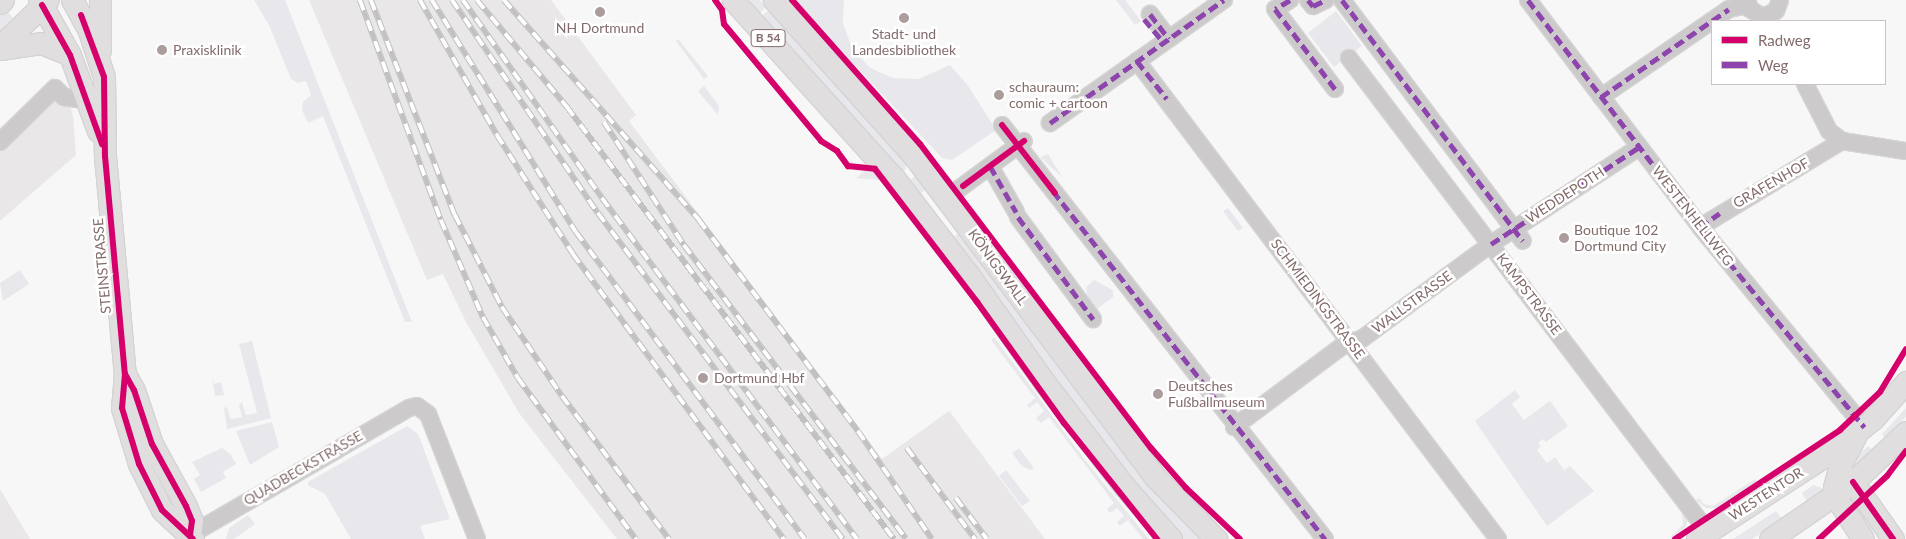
<!DOCTYPE html>
<meta charset="utf-8">
<style>
body{margin:0}
#map{position:relative;width:1906px;height:539px;overflow:hidden;background:#f7f7f7;font-family:Lato,sans-serif}
div>[style]{position:absolute}
[style*='--x']{left:calc(var(--x)*1px);top:calc(var(--y)*1px);width:calc(var(--w)*1px);rotate:calc(var(--a)*1deg)}
.built>*{inset:0;background:#e9e7e7}
.green>*{inset:0;background:#e8e7eb}
.roads{filter:drop-shadow(1px 0 #d5d3d3) drop-shadow(-1px 0 #d5d3d3) drop-shadow(0 1px #d5d3d3) drop-shadow(0 -1px #d5d3d3)}
.minor>*{height:16px;margin:-8px;padding:0 8px;transform-origin:8px;border-radius:8px;background:#cccaca}
.major>*{height:21px;margin:-10.5px;padding:0 10.5px;transform-origin:10.5px;border-radius:10.5px;background:#e0dede}
.rail>*{height:5.5px;margin-top:-2.75px;transform-origin:0;background:repeating-linear-gradient(90deg,#fff 0 11px,#c2c1c1 0 22px);box-sizing:border-box;border-block:1px solid #c2c1c1}
.quiet>*{height:5px;margin-top:-2.5px;transform-origin:0;background:repeating-linear-gradient(90deg,#8e44ad 0 10px,transparent 0 15px)}
.cycleway>*{height:6px;margin:-3px;padding:0 3px;transform-origin:3px;border-radius:3px;background:#d6006c}
.dots>*{width:14px;height:14px;translate:-50% -50%;box-sizing:border-box;border:2px solid #fff;border-radius:50%}
span{translate:-50% -50%;white-space:nowrap;text-align:center;line-height:1.15;-webkit-text-stroke:5px #fff;paint-order:stroke}
.shield-label span{padding:1px 4px;background:#fff;border:1px solid;border-radius:4px;-webkit-text-stroke-width:0}
.shield-label{font-size:12px;color:#836c6b;font-weight:700}
.poi-label{font-size:14px;color:#836c6b}
.left{translate:0 -50%;text-align:left}
.street-label{font-size:14px;color:#836c6b}
.legend{position:absolute;left:1711px;top:20px;width:175px;height:65px;box-sizing:border-box;background:#fff;border:1px solid #cdc4c4;margin:0;padding:6px 9px;list-style:none;font-size:15px;color:#836c6b}
.legend li{display:flex;align-items:center;gap:10px;height:25px}
.legend b{width:25px;border:1px solid #cdc4c4}
</style>
<div id="map">
<div class="built">
<i style="clip-path:polygon(309px 0,551px 0,636px 115px,629px 121px,882px 459px,949px 411px,1045px 539px,617px 539px,519px 413px,466px 322px,443px 274px,427px 280px)"></i>
<i style="clip-path:polygon(53px 77px,66px 92px,73px 116px,76px 155px,0 221px,0 128px)"></i>
<i style="clip-path:polygon(0 489px,30px 539px,0 539px)"></i>
</div>
<div class="green">
<i style="clip-path:polygon(254px 0,285px 0,412px 322px,405px 322px,323px 116px,308px 123px,302px 110px,303px 102px,311px 95px,306px 81px,298px 83px,291px 79px,269px 25px)"></i>
<i style="clip-path:polygon(750px 0,760px 0,766px 7px,757px 16px)"></i>
<i style="clip-path:polygon(794px 0,844px 0,843px 23px,852px 48px,869px 67px,881px 73px,893px 78px,919px 79px,950px 65px,969px 87px,996px 130px,952px 160px,942px 158px)"></i>
<i style="clip-path:polygon(1116px 0,1125px 0,1141px 21px,1135px 25px)"></i>
<i style="clip-path:polygon(5px 9px,13px 18px,0 31px,0 14px)"></i>
<i style="clip-path:polygon(769px 10px,907px 163px,905px 170px,902px 173px,759px 18px)"></i>
<i style="clip-path:polygon(1336px 11px,1362px 46px,1334px 67px,1308px 33px)"></i>
<i style="clip-path:polygon(678px 39px,708px 76px,704px 79px,676px 41px)"></i>
<i style="clip-path:polygon(704px 86px,719px 106px,718px 115px,698px 91px)"></i>
<i style="clip-path:polygon(1048px 154px,1062px 177px,1040px 157px)"></i>
<i style="clip-path:polygon(866px 170px,872px 170px,880px 180px,856px 178px)"></i>
<i style="clip-path:polygon(915px 176px,926px 189px,918px 196px,907px 182px)"></i>
<i style="clip-path:polygon(1228px 208px,1243px 228px,1238px 231px,1223px 211px)"></i>
<i style="clip-path:polygon(961px 231px,1104px 428px,1161px 499px,1201px 539px,1180px 539px,1146px 501px,950px 240px)"></i>
<i style="clip-path:polygon(20px 270px,29px 284px,3px 301px,0 283px)"></i>
<i style="clip-path:polygon(1094px 280px,1113px 290px,1113px 297px,1097px 309px,1089px 305px,1086px 287px)"></i>
<i style="clip-path:polygon(994px 337px,1085px 460px,1149px 539px,1143px 539px,1128px 520px,1120px 526px,1117px 522px,1124px 516px,1117px 508px,1110px 513px,1107px 509px,1114px 503px,1049px 417px,1041px 423px,1036px 418px,1044px 411px,1037px 402px,1029px 408px,1027px 405px,1035px 398px,991px 340px)"></i>
<i style="clip-path:polygon(252px 341px,271px 418px,227px 429px,224px 407px,227px 408px,231px 419px,242px 417px,239px 405px,242px 402px,246px 415px,257px 413px,239px 344px)"></i>
<i style="clip-path:polygon(212px 377px,214px 384px,221px 382px,224px 395px,215px 396px)"></i>
<i style="clip-path:polygon(1515px 390px,1520px 397px,1512px 404px,1524px 420px,1550px 401px,1568px 426px,1546px 442px,1543px 439px,1538px 443px,1541px 447px,1537px 450px,1547px 463px,1555px 457px,1564px 470px,1570px 466px,1594px 491px,1547px 526px,1475px 421px)"></i>
<i style="clip-path:polygon(1906px 408px,1906px 417px,1886px 439px,1882px 434px)"></i>
<i style="clip-path:polygon(272px 422px,279px 447px,250px 465px,236px 431px)"></i>
<i style="clip-path:polygon(407px 426px,418px 434px,450px 519px,420px 526px,425px 539px,351px 539px,325px 494px,308px 485px,308px 482px)"></i>
<i style="clip-path:polygon(1868px 446px,1873px 451px,1852px 468px,1855px 459px)"></i>
<i style="clip-path:polygon(222px 448px,231px 455px,236px 464px,223px 472px,226px 478px,201px 492px,194px 479px,200px 475px,192px 462px)"></i>
<i style="clip-path:polygon(1019px 448px,1034px 468px,1030px 470px,1022px 466px,1012px 453px)"></i>
<i style="clip-path:polygon(1006px 470px,1030px 501px,1022px 506px,999px 476px)"></i>
<i style="clip-path:polygon(1755px 479px,1757px 482px,1718px 508px,1706px 508px,1696px 500px,1699px 498px,1704px 504px,1713px 506px)"></i>
<i style="clip-path:polygon(1813px 485px,1825px 489px,1807px 502px,1802px 493px)"></i>
<i style="clip-path:polygon(1685px 508px,1688px 516px,1686px 527px,1668px 539px,1683px 525px,1682px 511px)"></i>
<i style="clip-path:polygon(1776px 511px,1782px 519px,1752px 539px,1733px 539px)"></i>
<i style="clip-path:polygon(248px 515px,255px 524px,234px 539px,226px 539px,229px 528px)"></i>
</div>
<div class="roads">
<div class="minor">
<i style="--x:1290;--y:0;--w:17;--a:149"></i>
<i style="--x:1275;--y:9;--w:100;--a:53.1"></i>
<i style="--x:1308;--y:0;--w:8;--a:50"></i>
<i style="--x:1313;--y:6;--w:14;--a:-25"></i>
<i style="--x:1342;--y:0;--w:301;--a:53.1"></i>
<i style="--x:1528;--y:0;--w:285;--a:52.8"></i>
<i style="--x:1700;--y:227;--w:259;--a:50.6"></i>
<i style="--x:1747;--y:0;--w:9;--a:72"></i>
<i style="--x:1750;--y:9;--w:15;--a:32"></i>
<i style="--x:1763;--y:17;--w:14;--a:-25"></i>
<i style="--x:1776;--y:11;--w:12;--a:-70"></i>
<i style="--x:1150;--y:14;--w:31;--a:53"></i>
<i style="--x:1349;--y:58;--w:595;--a:52.86"></i>
<i style="--x:1137;--y:61;--w:599;--a:52.94"></i>
<i style="--x:1805;--y:84;--w:53;--a:62.9"></i>
<i style="--x:1829;--y:131;--w:16;--a:38"></i>
<i style="--x:1842;--y:141;--w:65;--a:8.9"></i>
<i style="--x:1601;--y:97;--w:155;--a:-34.5"></i>
<i style="--x:1729;--y:9;--w:19;--a:-12"></i>
<i style="--x:1050;--y:123;--w:213;--a:-35.3"></i>
<i style="--x:1002;--y:125;--w:525;--a:52.04"></i>
<i style="--x:0;--y:142;--w:77;--a:-44.5"></i>
<i style="--x:55;--y:88;--w:13;--a:45"></i>
<i style="--x:64;--y:97;--w:25;--a:9"></i>
<i style="--x:990;--y:166;--w:53;--a:60.5"></i>
<i style="--x:956;--y:191;--w:84;--a:-36.3"></i>
<i style="--x:1018;--y:217;--w:127;--a:53.7"></i>
<i style="--x:1700;--y:227;--w:166;--a:-31.2"></i>
<i style="--x:1234;--y:427;--w:134;--a:-36.8"></i>
<i style="--x:1341;--y:347;--w:24;--a:-22"></i>
<i style="--x:1363;--y:338;--w:159;--a:-36.3"></i>
<i style="--x:1491;--y:244;--w:177;--a:-33.2"></i>
<i style="--x:190;--y:535;--w:253;--a:-30.1"></i>
<i style="--x:409;--y:408;--w:8;--a:-14"></i>
<i style="--x:417;--y:406;--w:14;--a:36"></i>
<i style="--x:428;--y:414;--w:134;--a:68.6"></i>
</div>
<div class="major">
<i style="--x:39;--y:0;--w:63;--a:60.6"></i>
<i style="--x:70;--y:55;--w:81;--a:69.8"></i>
<i style="--x:72;--y:0;--w:35;--a:61"></i>
<i style="--x:89;--y:31;--w:48;--a:71.9"></i>
<i style="--x:104;--y:77;--w:79;--a:89.3"></i>
<i style="--x:105;--y:156;--w:219;--a:84.8"></i>
<i style="--x:125;--y:374;--w:34;--a:95"></i>
<i style="--x:122;--y:408;--w:59;--a:73.1"></i>
<i style="--x:139;--y:464;--w:51;--a:63.4"></i>
<i style="--x:162;--y:510;--w:42;--a:43.1"></i>
<i style="--x:100;--y:0;--w:50;--a:90"></i>
<i style="--x:733;--y:0;--w:240;--a:47.9"></i>
<i style="--x:894;--y:178;--w:121;--a:52.4"></i>
<i style="--x:968;--y:274;--w:133;--a:54.8"></i>
<i style="--x:1045;--y:383;--w:130;--a:52.5"></i>
<i style="--x:1124;--y:486;--w:71;--a:48.4"></i>
<i style="--x:774;--y:0;--w:210;--a:48.1"></i>
<i style="--x:914;--y:156;--w:403;--a:53.1"></i>
<i style="--x:1156;--y:478;--w:86;--a:45.5"></i>
<i style="--x:0;--y:3;--w:4;--a:-45"></i>
<i style="--x:0;--y:46;--w:66;--a:-43.8"></i>
<i style="--x:0;--y:49;--w:41;--a:-8.3"></i>
<i style="--x:41;--y:43;--w:31;--a:22"></i>
<i style="--x:125;--y:374;--w:18;--a:61"></i>
<i style="--x:134;--y:390;--w:57;--a:71.6"></i>
<i style="--x:152;--y:444;--w:71;--a:61.3"></i>
<i style="--x:186;--y:506;--w:16;--a:68"></i>
<i style="--x:192;--y:521;--w:14;--a:98"></i>
<i style="--x:1855;--y:437;--w:32;--a:118"></i>
<i style="--x:1840;--y:465;--w:23;--a:105"></i>
<i style="--x:1834;--y:487;--w:9;--a:84"></i>
<i style="--x:1835;--y:496;--w:51;--a:56.9"></i>
<i style="--x:1841;--y:474;--w:14;--a:34"></i>
<i style="--x:1853;--y:482;--w:70;--a:54.9"></i>
<i style="--x:1697;--y:539;--w:163;--a:-33"></i>
<i style="--x:1834;--y:450;--w:50;--a:-38.5"></i>
<i style="--x:1873;--y:419;--w:50;--a:-48.3"></i>
<i style="--x:1770;--y:539;--w:101;--a:-34.5"></i>
<i style="--x:1853;--y:482;--w:73;--a:-43.3"></i>
</div>
</div>
<div class="rail">
<i style="--x:360;--y:0;--w:234;--a:69.8"></i>
<i style="--x:441;--y:220;--w:106;--a:66.6"></i>
<i style="--x:483;--y:317;--w:70;--a:60.2"></i>
<i style="--x:518;--y:378;--w:200;--a:53.8"></i>
<i style="--x:371;--y:0;--w:231;--a:68.7"></i>
<i style="--x:455;--y:215;--w:103;--a:62.9"></i>
<i style="--x:502;--y:307;--w:107;--a:56"></i>
<i style="--x:562;--y:396;--w:179;--a:53.2"></i>
<i style="--x:420;--y:0;--w:155;--a:60.3"></i>
<i style="--x:497;--y:135;--w:141;--a:57.4"></i>
<i style="--x:573;--y:254;--w:355;--a:53.5"></i>
<i style="--x:432;--y:0;--w:273;--a:58.2"></i>
<i style="--x:576;--y:232;--w:383;--a:53.3"></i>
<i style="--x:452;--y:0;--w:258;--a:55.6"></i>
<i style="--x:598;--y:213;--w:408;--a:53.1"></i>
<i style="--x:463;--y:0;--w:242;--a:54.9"></i>
<i style="--x:602;--y:198;--w:426;--a:53.2"></i>
<i style="--x:477;--y:0;--w:140;--a:49.9"></i>
<i style="--x:567;--y:107;--w:542;--a:52.88"></i>
<i style="--x:504;--y:0;--w:294;--a:48.4"></i>
<i style="--x:699;--y:220;--w:264;--a:53"></i>
<i style="--x:858;--y:431;--w:131;--a:55.6"></i>
<i style="--x:604;--y:122;--w:147;--a:57"></i>
<i style="--x:684;--y:245;--w:368;--a:52.9"></i>
<i style="--x:907;--y:448;--w:114;--a:53.2"></i>
<i style="--x:956;--y:498;--w:51;--a:52.9"></i>
</div>
<div class="quiet">
<i style="--x:1290;--y:0;--w:17;--a:149"></i>
<i style="--x:1275;--y:9;--w:100;--a:53.1"></i>
<i style="--x:1308;--y:0;--w:8;--a:50"></i>
<i style="--x:1313;--y:6;--w:14;--a:-25"></i>
<i style="--x:1342;--y:0;--w:301;--a:53.1"></i>
<i style="--x:1528;--y:0;--w:285;--a:52.8"></i>
<i style="--x:1700;--y:227;--w:259;--a:50.6"></i>
<i style="--x:1150;--y:14;--w:31;--a:53"></i>
<i style="--x:1144;--y:19;--w:30;--a:50"></i>
<i style="--x:1137;--y:61;--w:48;--a:51.7"></i>
<i style="--x:1601;--y:97;--w:155;--a:-34.5"></i>
<i style="--x:1050;--y:123;--w:213;--a:-35.3"></i>
<i style="--x:990;--y:166;--w:53;--a:60.5"></i>
<i style="--x:1053;--y:191;--w:442;--a:52"></i>
<i style="--x:1018;--y:217;--w:127;--a:53.7"></i>
<i style="--x:1700;--y:227;--w:24;--a:-35"></i>
<i style="--x:1491;--y:244;--w:177;--a:-33.2"></i>
</div>
<div class="cycleway">
<i style="--x:715;--y:0;--w:12;--a:55"></i>
<i style="--x:722;--y:10;--w:14;--a:82"></i>
<i style="--x:724;--y:24;--w:152;--a:50.3"></i>
<i style="--x:821;--y:141;--w:19;--a:32"></i>
<i style="--x:837;--y:151;--w:19;--a:54"></i>
<i style="--x:848;--y:166;--w:27;--a:6"></i>
<i style="--x:875;--y:169;--w:168;--a:52.5"></i>
<i style="--x:977;--y:302;--w:149;--a:54.3"></i>
<i style="--x:1064;--y:423;--w:149;--a:51.3"></i>
<i style="--x:792;--y:0;--w:193;--a:48.4"></i>
<i style="--x:920;--y:144;--w:382;--a:52.8"></i>
<i style="--x:1151;--y:448;--w:53;--a:48.8"></i>
<i style="--x:1186;--y:488;--w:74;--a:43.4"></i>
<i style="--x:42;--y:5;--w:57;--a:60.8"></i>
<i style="--x:70;--y:55;--w:95;--a:70.2"></i>
<i style="--x:81;--y:15;--w:66;--a:69.6"></i>
<i style="--x:104;--y:77;--w:79;--a:89.3"></i>
<i style="--x:105;--y:156;--w:219;--a:84.8"></i>
<i style="--x:125;--y:374;--w:34;--a:95"></i>
<i style="--x:122;--y:408;--w:59;--a:73.1"></i>
<i style="--x:139;--y:464;--w:51;--a:63.4"></i>
<i style="--x:162;--y:510;--w:42;--a:43.1"></i>
<i style="--x:1002;--y:125;--w:86;--a:52.1"></i>
<i style="--x:963;--y:186;--w:76;--a:-36.4"></i>
<i style="--x:125;--y:374;--w:18;--a:61"></i>
<i style="--x:134;--y:390;--w:57;--a:71.6"></i>
<i style="--x:152;--y:444;--w:71;--a:61.3"></i>
<i style="--x:186;--y:506;--w:16;--a:68"></i>
<i style="--x:192;--y:521;--w:14;--a:98"></i>
<i style="--x:1853;--y:482;--w:70;--a:54.9"></i>
<i style="--x:1675;--y:539;--w:198;--a:-33.4"></i>
<i style="--x:1840;--y:430;--w:55;--a:-43.5"></i>
<i style="--x:1880;--y:392;--w:50;--a:-58.8"></i>
<i style="--x:1819;--y:539;--w:93;--a:-42.8"></i>
<i style="--x:1887;--y:476;--w:31;--a:-53"></i>
</div>
<div class="dots">
<i style="left:600px;top:12px;background:#ac9d9c"></i>
<i style="left:904px;top:18px;background:#ac9d9c"></i>
<i style="left:162px;top:50px;background:#ac9d9c"></i>
<i style="left:999px;top:95px;background:#ac9d9c"></i>
<i style="left:1564px;top:238px;background:#ac9d9c"></i>
<i style="left:703px;top:378px;background:#ac9d9c"></i>
<i style="left:1158px;top:394px;background:#ac9d9c"></i>
</div>
<div class="shield-label">
<span style="left:768px;top:38px">B 54</span>
</div>
<div class="poi-label">
<span style="left:600px;top:28px">NH Dortmund</span>
<span style="left:904px;top:42px">Stadt- und<br>Landesbibliothek</span>
<span class="left" style="left:173px;top:50px">Praxisklinik</span>
<span class="left" style="left:1009px;top:95px">schauraum:<br>comic + cartoon</span>
<span class="left" style="left:1574px;top:238px">Boutique 102<br>Dortmund City</span>
<span class="left" style="left:714px;top:378px">Dortmund Hbf</span>
<span class="left" style="left:1168px;top:394px">Deutsches<br>Fußballmuseum</span>
</div>
<div class="street-label">
<span style="left:1771px;top:183px;rotate:-30deg">GRAFENHOF</span>
<span style="left:1565px;top:195px;rotate:-33deg">WEDDEPOTH</span>
<span style="left:1693px;top:216px;rotate:52deg">WESTENHELLWEG</span>
<span style="left:102px;top:266px;rotate:-95deg">STEINSTRASSE</span>
<span style="left:998px;top:267px;rotate:54deg">KÖNIGSWALL</span>
<span style="left:1529px;top:294px;rotate:53deg">KAMPSTRASSE</span>
<span style="left:1318px;top:299px;rotate:53deg">SCHMIEDINGSTRASSE</span>
<span style="left:1412px;top:302px;rotate:-36deg">WALLSTRASSE</span>
<span style="left:303px;top:468px;rotate:-30deg">QUADBECKSTRASSE</span>
<span style="left:1766px;top:494px;rotate:-33deg">WESTENTOR</span>
</div>
<ul class="legend">
<li><b style="height:6px;background:#d6006c"></b>Radweg</li>
<li><b style="height:6px;background:#8e44ad"></b>Weg</li>
</ul>
</div>
